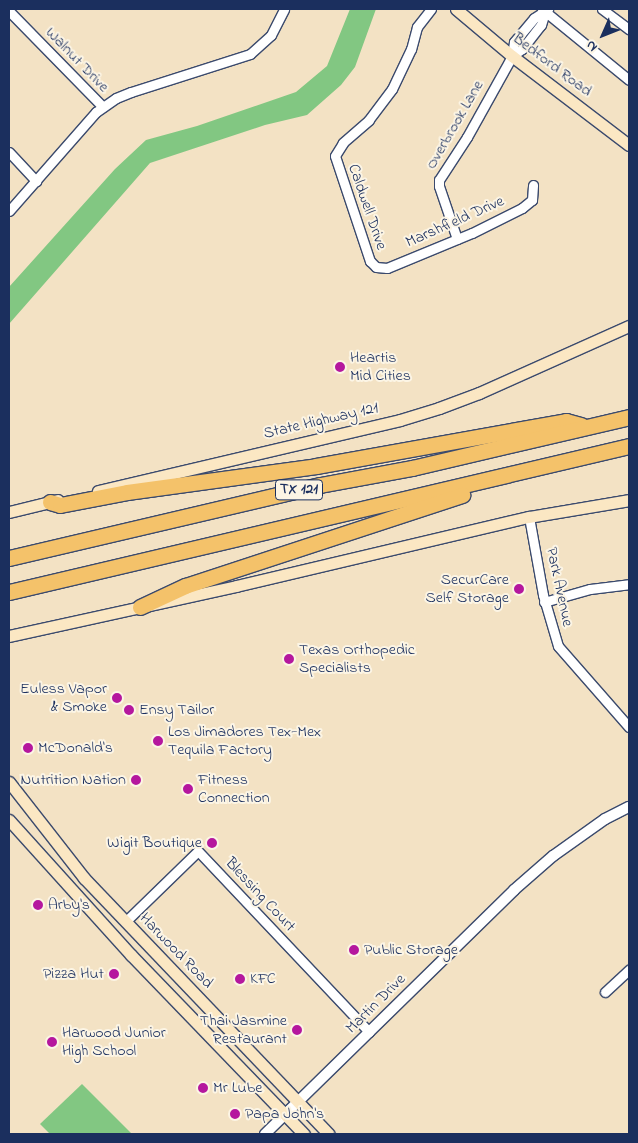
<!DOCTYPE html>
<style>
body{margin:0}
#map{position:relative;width:638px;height:1143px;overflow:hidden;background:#f3e2c4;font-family:"Indie Flower",sans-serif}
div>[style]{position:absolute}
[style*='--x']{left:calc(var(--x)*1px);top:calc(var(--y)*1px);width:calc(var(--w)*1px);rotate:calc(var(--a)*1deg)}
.green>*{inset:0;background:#82c782}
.roads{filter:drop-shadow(1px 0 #3b4a6d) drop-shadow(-1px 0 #3b4a6d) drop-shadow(0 1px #3b4a6d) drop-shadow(0 -1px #3b4a6d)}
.minor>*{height:9px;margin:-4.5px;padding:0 4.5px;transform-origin:4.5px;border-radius:4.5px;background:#fff}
.tertiary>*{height:10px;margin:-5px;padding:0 5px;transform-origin:5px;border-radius:5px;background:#fff}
.secondary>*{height:11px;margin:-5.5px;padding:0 5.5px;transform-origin:5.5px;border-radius:5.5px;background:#fbe7c3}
.motorway>*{height:15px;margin:-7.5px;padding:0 7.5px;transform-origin:7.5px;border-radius:7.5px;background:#f4c26a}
.dots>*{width:14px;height:14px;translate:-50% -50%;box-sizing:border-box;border:2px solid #fcf5e5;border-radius:50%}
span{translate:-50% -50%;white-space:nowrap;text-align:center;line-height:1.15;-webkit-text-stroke:4px #fcf5e5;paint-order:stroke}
.shield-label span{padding:1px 4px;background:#fcf5e5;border:1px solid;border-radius:4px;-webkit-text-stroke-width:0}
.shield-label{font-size:15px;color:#1b2f5e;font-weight:700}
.street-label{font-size:16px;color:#1b2f5e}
.poi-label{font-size:16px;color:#1b2f5e}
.left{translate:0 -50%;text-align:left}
.right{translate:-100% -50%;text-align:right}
.frame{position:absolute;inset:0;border:10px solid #1b2f5e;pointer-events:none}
.north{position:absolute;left:578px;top:10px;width:50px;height:50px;-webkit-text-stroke:4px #fcf5e5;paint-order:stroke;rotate:226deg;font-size:14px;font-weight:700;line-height:20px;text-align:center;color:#1b2f5e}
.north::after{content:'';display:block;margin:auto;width:18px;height:22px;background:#1b2f5e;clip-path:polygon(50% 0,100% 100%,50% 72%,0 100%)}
</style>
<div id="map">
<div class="green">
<i style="clip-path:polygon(350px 9px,376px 9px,355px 67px,341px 85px,307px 115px,265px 125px,150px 163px,9px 324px,9px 287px,115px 169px,146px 140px,197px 126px,296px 92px,327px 66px)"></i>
<i style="clip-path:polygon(82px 1084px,132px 1134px,50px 1134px,40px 1124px)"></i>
</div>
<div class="roads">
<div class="minor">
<i style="--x:431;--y:9;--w:23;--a:128"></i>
<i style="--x:417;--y:27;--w:23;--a:105"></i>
<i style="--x:411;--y:49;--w:44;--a:115.4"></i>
<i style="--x:392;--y:89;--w:39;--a:127"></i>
<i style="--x:369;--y:120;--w:35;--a:139"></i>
<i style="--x:343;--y:143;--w:15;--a:122"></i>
<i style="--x:335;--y:156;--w:111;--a:71.6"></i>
<i style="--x:370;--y:261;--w:8;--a:45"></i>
<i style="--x:376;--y:267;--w:11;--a:5"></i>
<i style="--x:387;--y:268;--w:92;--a:-22.4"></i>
<i style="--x:472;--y:233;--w:56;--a:-26.6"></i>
<i style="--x:522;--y:208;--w:13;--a:-39"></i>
<i style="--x:532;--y:200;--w:15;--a:-86"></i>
<i style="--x:542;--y:9;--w:112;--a:39.2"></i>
<i style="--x:602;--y:9;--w:34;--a:37"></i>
<i style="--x:9;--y:11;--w:134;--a:45.6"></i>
<i style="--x:512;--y:56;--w:12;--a:-35"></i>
<i style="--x:522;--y:49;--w:31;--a:-52"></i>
<i style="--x:541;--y:25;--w:14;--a:-73"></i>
<i style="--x:9;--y:152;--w:40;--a:47"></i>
<i style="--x:9;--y:211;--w:132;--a:-48.7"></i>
<i style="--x:96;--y:112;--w:24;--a:-35"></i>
<i style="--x:116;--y:98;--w:16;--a:-22"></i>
<i style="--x:131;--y:92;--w:125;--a:-17.7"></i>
<i style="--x:250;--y:54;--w:28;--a:-42"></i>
<i style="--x:271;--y:35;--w:29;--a:-63"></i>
<i style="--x:457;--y:239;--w:56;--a:-108.8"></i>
<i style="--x:439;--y:186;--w:6;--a:-90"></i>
<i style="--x:439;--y:180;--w:51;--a:-56.9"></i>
<i style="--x:467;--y:137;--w:93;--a:-60.9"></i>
<i style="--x:512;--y:56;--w:14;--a:-82"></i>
<i style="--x:514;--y:42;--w:31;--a:-50"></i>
<i style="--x:534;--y:18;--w:17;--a:-33"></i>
<i style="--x:529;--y:517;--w:79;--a:79.8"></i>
<i style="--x:543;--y:595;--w:53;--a:73.6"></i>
<i style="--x:558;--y:646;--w:108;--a:48.8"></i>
<i style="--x:544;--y:602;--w:48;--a:-15.8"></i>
<i style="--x:590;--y:589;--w:39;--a:-7"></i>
<i style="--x:126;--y:921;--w:100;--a:-44.2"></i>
<i style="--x:198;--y:851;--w:249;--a:46.6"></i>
<i style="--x:605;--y:992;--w:33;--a:-43"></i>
</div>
<div class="tertiary">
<i style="--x:265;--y:1134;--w:349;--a:-44.4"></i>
<i style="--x:514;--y:890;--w:52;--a:-41.1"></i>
<i style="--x:553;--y:856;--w:64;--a:-35.4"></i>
<i style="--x:605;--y:819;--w:27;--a:-27"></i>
</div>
<div class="secondary">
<i style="--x:456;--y:9;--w:73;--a:40"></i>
<i style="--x:512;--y:56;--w:147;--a:37.3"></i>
<i style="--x:98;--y:491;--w:310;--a:-13.2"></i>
<i style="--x:400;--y:420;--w:41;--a:-17.1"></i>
<i style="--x:439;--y:408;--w:43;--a:-20.6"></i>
<i style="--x:479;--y:393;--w:164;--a:-24.1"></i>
<i style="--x:9;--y:512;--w:50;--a:-13.8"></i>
<i style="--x:9;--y:636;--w:232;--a:-12.4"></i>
<i style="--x:236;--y:586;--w:301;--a:-13.3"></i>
<i style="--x:529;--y:517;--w:101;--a:-9.6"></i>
<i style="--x:9;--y:782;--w:122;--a:52"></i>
<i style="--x:84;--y:878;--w:354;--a:46.3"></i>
<i style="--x:9;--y:820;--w:182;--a:47.9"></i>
<i style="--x:131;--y:955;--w:249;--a:46"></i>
</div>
<div class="motorway">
<i style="--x:50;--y:502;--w:10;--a:17"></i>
<i style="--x:60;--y:505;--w:68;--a:-11"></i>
<i style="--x:127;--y:492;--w:191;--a:-7.8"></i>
<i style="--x:316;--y:466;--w:254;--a:-10.2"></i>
<i style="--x:566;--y:421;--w:16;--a:15"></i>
<i style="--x:9;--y:558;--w:319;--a:-13.2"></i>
<i style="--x:320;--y:485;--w:94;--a:-10.5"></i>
<i style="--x:412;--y:468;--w:223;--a:-13.2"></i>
<i style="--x:9;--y:592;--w:637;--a:-13.25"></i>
<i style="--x:140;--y:607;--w:50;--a:-25"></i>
<i style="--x:185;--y:586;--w:292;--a:-18.2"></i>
</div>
</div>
<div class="dots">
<i style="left:340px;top:367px;background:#b5179e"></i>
<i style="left:519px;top:589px;background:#b5179e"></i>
<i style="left:289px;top:659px;background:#b5179e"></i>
<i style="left:117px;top:698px;background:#b5179e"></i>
<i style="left:129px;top:710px;background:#b5179e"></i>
<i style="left:158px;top:741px;background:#b5179e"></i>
<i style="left:28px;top:748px;background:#b5179e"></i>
<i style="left:136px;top:780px;background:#b5179e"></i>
<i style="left:188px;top:789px;background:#b5179e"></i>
<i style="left:212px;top:843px;background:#b5179e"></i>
<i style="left:38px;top:905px;background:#b5179e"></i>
<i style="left:354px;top:950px;background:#b5179e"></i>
<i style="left:114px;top:974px;background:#b5179e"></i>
<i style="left:240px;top:979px;background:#b5179e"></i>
<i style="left:297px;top:1030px;background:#b5179e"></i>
<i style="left:52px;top:1042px;background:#b5179e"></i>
<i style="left:203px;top:1088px;background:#b5179e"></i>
<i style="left:235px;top:1114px;background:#b5179e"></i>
</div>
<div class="shield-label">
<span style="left:299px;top:490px">TX 121</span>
</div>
<div class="street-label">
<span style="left:77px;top:60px;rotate:46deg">Walnut Drive</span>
<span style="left:552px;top:65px;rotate:37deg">Bedford Road</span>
<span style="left:455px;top:125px;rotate:-60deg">Overbrook Lane</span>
<span style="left:367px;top:207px;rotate:71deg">Caldwell Drive</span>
<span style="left:455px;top:222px;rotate:-24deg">Marshfield Drive</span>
<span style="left:321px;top:421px;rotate:-13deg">State Highway 121</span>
<span style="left:559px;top:587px;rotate:78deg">Park Avenue</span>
<span style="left:260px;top:895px;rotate:47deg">Blessing Court</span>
<span style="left:176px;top:951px;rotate:46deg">Harwood Road</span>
<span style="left:376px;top:1004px;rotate:-45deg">Martin Drive</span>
</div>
<div class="poi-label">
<span class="left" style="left:350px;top:367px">Heartis<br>Mid Cities</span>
<span class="right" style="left:509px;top:589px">SecurCare<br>Self Storage</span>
<span class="left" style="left:299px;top:659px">Texas Orthopedic<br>Specialists</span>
<span class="right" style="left:107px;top:698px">Euless Vapor<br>&amp; Smoke</span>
<span class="left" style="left:139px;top:710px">Ensy Tailor</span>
<span class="left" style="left:168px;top:741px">Los Jimadores Tex-Mex<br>Tequila Factory</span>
<span class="left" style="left:38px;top:748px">McDonald's</span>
<span class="right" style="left:126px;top:780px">Nutrition Nation</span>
<span class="left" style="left:198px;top:789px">Fitness<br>Connection</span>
<span class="right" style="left:202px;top:843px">Wigit Boutique</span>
<span class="left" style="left:48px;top:905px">Arby's</span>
<span class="left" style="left:364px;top:950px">Public Storage</span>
<span class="right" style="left:104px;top:974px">Pizza Hut</span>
<span class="left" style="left:250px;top:979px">KFC</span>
<span class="right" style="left:287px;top:1030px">Thai Jasmine<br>Restaurant</span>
<span class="left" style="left:62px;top:1042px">Harwood Junior<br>High School</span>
<span class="left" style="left:213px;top:1088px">Mr Lube</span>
<span class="left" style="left:245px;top:1114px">Papa John's</span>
</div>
<div class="frame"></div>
<div class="north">N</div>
</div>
